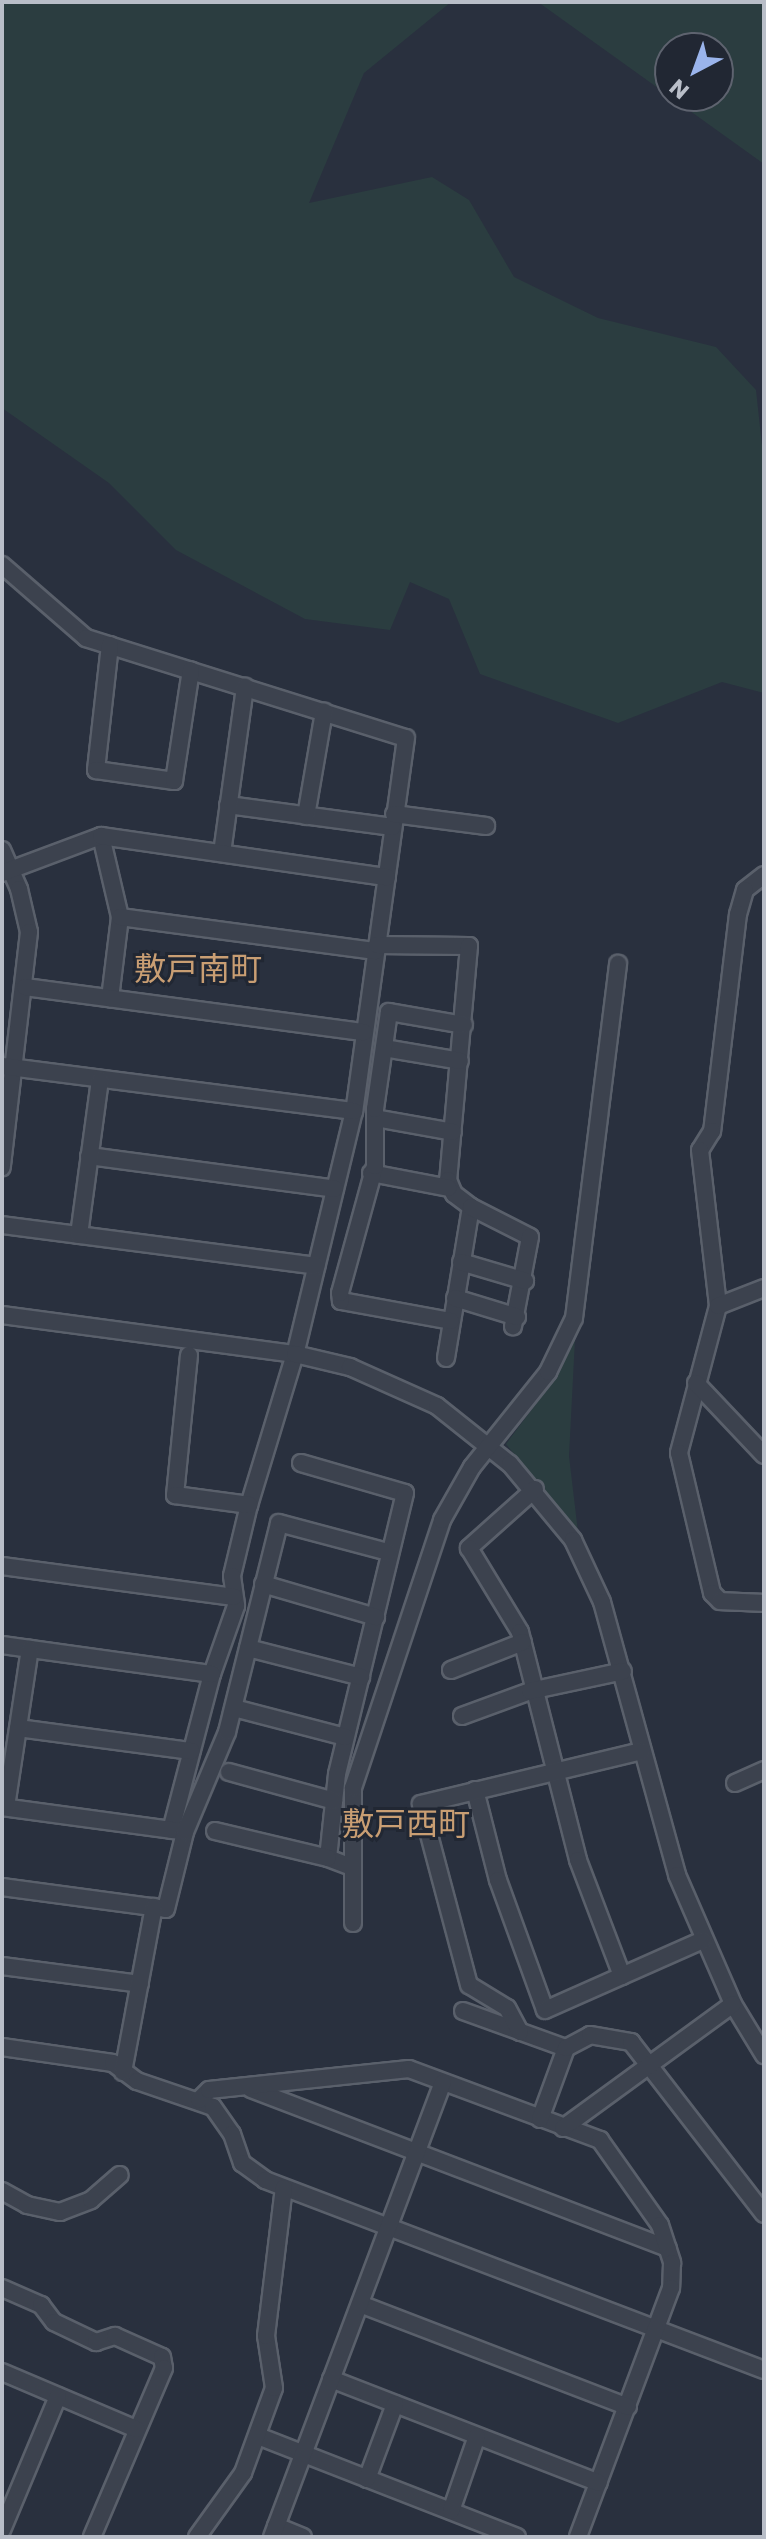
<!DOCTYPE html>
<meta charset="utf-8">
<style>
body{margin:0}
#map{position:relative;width:766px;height:2539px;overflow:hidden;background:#29303e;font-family:Poppins,"Noto Sans JP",sans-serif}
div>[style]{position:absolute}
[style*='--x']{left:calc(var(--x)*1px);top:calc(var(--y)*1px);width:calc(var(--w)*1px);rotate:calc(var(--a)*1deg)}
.green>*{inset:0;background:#2b3d40}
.roads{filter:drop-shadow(2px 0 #5a606b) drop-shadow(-2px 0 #5a606b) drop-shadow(0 2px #5a606b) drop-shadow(0 -2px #5a606b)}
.minor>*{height:16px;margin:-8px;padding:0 8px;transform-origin:8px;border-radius:8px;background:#3c424e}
span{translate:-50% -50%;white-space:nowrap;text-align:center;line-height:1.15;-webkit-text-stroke:6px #212733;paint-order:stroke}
.quarter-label{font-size:32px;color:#c99e73}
.frame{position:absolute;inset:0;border:4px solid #b9bec8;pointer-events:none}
.north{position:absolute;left:654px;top:32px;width:80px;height:80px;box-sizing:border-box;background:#212733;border:2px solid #5e636f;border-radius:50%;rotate:221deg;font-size:22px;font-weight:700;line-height:32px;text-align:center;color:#b9bec8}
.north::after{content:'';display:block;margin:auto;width:28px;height:36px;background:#9ab4ec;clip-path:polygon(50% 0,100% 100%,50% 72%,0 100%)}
</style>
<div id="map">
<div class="green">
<i style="clip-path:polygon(2px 2px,451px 2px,364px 73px,309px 203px,432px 177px,469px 200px,514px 277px,598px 318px,716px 347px,756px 390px,764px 464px,764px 693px,722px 682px,618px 723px,480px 674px,449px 599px,410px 582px,390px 630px,305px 619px,176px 550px,109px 483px,2px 408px)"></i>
<i style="clip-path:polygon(evenodd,538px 2px,764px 2px,764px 164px,538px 2px,670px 48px,718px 48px,718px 96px,670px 96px,670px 48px)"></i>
<i style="clip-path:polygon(575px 1339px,569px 1456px,578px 1532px,506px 1444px,557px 1376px)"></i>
</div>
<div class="roads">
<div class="minor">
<i style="--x:2;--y:565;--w:111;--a:41"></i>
<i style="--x:86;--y:638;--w:335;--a:17.4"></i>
<i style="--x:406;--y:738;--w:377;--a:97.9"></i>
<i style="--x:354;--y:1111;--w:250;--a:103.6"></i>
<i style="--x:295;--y:1354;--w:158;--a:106.9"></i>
<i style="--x:249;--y:1505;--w:73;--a:103.5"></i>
<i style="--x:232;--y:1576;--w:30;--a:82"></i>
<i style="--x:236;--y:1606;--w:72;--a:109.4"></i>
<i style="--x:212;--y:1674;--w:161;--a:104.7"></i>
<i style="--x:110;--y:645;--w:126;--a:96.4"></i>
<i style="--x:96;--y:770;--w:79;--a:8"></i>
<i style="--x:174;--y:781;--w:112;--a:-81.3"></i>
<i style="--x:228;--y:805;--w:166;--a:7.6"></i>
<i style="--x:394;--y:814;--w:93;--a:7.4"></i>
<i style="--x:306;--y:816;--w:106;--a:-80.2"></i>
<i style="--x:101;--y:836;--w:83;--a:76.8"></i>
<i style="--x:120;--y:917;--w:82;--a:97"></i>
<i style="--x:2;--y:850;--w:43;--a:66.4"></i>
<i style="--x:19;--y:889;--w:44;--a:76.9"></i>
<i style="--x:29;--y:932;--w:237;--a:96.6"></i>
<i style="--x:222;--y:853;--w:168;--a:-82.1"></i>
<i style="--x:2;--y:873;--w:106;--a:-20.5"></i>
<i style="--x:101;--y:836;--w:289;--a:8.2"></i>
<i style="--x:764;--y:875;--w:24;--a:142"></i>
<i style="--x:745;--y:890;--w:25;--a:106"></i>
<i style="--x:738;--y:914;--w:219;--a:96.8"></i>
<i style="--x:712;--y:1131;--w:22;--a:122"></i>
<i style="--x:700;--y:1150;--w:157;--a:83.4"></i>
<i style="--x:718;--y:1306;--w:152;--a:104.9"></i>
<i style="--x:679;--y:1453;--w:144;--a:76.7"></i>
<i style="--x:712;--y:1593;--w:11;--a:45"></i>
<i style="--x:720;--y:1601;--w:44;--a:2.6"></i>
<i style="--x:120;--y:917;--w:258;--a:7.6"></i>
<i style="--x:377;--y:945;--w:92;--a:0.6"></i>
<i style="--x:469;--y:946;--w:235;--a:95.1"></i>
<i style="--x:448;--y:1180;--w:15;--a:67"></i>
<i style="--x:454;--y:1194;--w:21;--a:37"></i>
<i style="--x:471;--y:1207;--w:153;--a:99.4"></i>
<i style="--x:25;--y:987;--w:342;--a:7.6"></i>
<i style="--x:384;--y:1048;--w:77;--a:9.7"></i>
<i style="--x:2;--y:1066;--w:355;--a:7.3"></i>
<i style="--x:375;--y:1118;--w:79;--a:10.2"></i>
<i style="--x:89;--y:1156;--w:248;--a:7.6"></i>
<i style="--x:371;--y:1173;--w:79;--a:10.9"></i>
<i style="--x:471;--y:1207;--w:66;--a:27"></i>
<i style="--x:530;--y:1237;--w:91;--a:100.8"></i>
<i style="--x:2;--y:1225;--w:317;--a:7.4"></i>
<i style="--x:79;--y:1235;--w:157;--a:-82.3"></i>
<i style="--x:461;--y:1262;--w:67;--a:16.5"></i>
<i style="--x:455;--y:1298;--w:65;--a:17"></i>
<i style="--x:718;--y:1306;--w:49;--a:-21.4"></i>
<i style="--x:2;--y:1315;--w:296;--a:7.6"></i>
<i style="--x:295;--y:1354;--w:57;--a:13.3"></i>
<i style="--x:350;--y:1367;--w:95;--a:24.1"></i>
<i style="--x:437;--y:1406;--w:93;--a:38.5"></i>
<i style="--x:510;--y:1464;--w:99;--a:50.3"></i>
<i style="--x:573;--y:1540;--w:68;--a:64.9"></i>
<i style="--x:602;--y:1602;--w:283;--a:74.6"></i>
<i style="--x:677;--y:1875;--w:141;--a:66.5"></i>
<i style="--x:733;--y:2004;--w:60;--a:58.7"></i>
<i style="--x:451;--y:1321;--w:112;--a:-169.7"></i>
<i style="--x:341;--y:1301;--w:8;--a:-97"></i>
<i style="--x:340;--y:1293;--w:132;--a:-74.6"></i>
<i style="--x:375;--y:1166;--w:57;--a:-90"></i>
<i style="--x:375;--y:1109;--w:98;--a:-81.8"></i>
<i style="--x:389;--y:1012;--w:76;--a:9.8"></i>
<i style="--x:189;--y:1355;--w:141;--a:95.7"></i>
<i style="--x:175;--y:1495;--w:75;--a:7.7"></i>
<i style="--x:696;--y:1383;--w:99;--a:46.6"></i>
<i style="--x:301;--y:1463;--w:108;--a:16.1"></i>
<i style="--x:405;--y:1493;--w:289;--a:103.6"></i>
<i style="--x:337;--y:1774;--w:84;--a:96.1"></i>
<i style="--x:328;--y:1858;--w:22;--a:21"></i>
<i style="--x:535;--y:1489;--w:89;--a:138.2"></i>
<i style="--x:469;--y:1548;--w:98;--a:58.7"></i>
<i style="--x:520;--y:1632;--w:235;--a:75.7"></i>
<i style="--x:578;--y:1860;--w:124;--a:69.2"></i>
<i style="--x:2;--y:1566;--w:234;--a:7.6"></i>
<i style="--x:263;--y:1584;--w:118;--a:16.3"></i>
<i style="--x:2;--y:1645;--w:212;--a:7.9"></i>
<i style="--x:248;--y:1648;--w:117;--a:14.4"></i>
<i style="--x:451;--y:1670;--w:77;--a:-21.3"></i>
<i style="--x:234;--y:1708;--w:115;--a:14.6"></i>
<i style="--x:462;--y:1716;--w:72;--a:-20.2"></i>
<i style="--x:530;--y:1691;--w:95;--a:-12.1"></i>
<i style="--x:18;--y:1728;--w:175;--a:7.6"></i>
<i style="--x:229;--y:1772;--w:109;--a:15.4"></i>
<i style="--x:735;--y:1783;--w:32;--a:-24"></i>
<i style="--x:475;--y:1790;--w:93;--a:75.7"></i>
<i style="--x:498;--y:1880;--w:138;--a:70.1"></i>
<i style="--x:545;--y:2010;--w:173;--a:-23.9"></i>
<i style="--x:2;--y:1807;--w:180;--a:7.7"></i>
<i style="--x:6;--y:1807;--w:160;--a:-81.4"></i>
<i style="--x:215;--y:1831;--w:116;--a:13.4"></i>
<i style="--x:2;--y:1887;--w:165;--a:7.6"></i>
<i style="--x:166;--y:1909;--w:79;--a:-76.1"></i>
<i style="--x:185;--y:1832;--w:108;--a:-67.2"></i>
<i style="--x:227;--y:1732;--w:215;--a:-76"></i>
<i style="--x:279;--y:1523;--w:113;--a:14.9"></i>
<i style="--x:353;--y:1923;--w:135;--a:-90"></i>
<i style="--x:353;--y:1788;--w:282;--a:-71.6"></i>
<i style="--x:442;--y:1520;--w:61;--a:-60.5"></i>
<i style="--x:472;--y:1467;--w:122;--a:-51.3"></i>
<i style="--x:548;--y:1372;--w:60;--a:-64.3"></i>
<i style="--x:574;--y:1318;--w:357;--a:-82.9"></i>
<i style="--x:2;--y:1966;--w:139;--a:7.4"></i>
<i style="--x:463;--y:2011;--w:109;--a:19.8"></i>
<i style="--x:520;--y:2032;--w:27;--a:-118"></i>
<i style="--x:507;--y:2008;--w:44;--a:-148.8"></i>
<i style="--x:469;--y:1985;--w:187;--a:-104.9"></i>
<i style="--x:421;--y:1804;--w:227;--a:-13.5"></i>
<i style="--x:2;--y:2047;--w:112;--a:8.2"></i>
<i style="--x:113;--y:2063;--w:30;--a:37"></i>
<i style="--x:137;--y:2081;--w:80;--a:18.9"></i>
<i style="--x:213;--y:2107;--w:33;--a:55"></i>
<i style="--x:232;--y:2134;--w:31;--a:71"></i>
<i style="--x:242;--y:2163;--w:29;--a:36"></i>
<i style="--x:265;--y:2180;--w:534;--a:20.84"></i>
<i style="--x:123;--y:2072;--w:168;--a:-79.4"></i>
<i style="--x:251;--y:2089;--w:446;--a:20.9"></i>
<i style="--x:199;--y:2100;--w:14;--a:-45"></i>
<i style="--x:209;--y:2090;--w:201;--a:-6"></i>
<i style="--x:409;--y:2069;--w:204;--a:20.4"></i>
<i style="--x:600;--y:2140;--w:104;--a:54.8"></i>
<i style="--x:660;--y:2225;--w:40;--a:72"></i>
<i style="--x:672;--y:2263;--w:25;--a:92"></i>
<i style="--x:671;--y:2288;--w:266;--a:110.5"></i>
<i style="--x:540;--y:2119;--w:76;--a:-69.9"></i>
<i style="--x:566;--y:2048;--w:27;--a:-28"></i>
<i style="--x:590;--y:2035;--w:42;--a:9.7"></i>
<i style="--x:631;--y:2042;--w:217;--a:52.3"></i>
<i style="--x:563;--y:2128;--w:210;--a:-36.1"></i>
<i style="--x:2;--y:2191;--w:29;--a:29"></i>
<i style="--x:27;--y:2205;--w:34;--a:12"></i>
<i style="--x:60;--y:2212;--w:33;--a:-21"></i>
<i style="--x:91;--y:2200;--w:38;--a:-41"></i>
<i style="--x:2;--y:2288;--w:43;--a:23.6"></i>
<i style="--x:41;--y:2305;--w:21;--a:53"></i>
<i style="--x:54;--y:2322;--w:47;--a:25.5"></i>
<i style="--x:96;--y:2342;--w:20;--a:-18"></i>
<i style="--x:115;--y:2336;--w:51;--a:24.1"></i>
<i style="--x:162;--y:2357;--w:11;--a:80"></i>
<i style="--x:164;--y:2368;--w:184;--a:113.1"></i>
<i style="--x:360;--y:2304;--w:287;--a:21"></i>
<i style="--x:2;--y:2372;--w:146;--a:23"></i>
<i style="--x:331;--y:2379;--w:287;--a:21.2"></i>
<i style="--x:258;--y:2436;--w:278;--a:21.3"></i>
<i style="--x:367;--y:2479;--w:80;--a:-69.5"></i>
<i style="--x:451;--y:2511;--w:79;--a:-70.9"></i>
<i style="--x:276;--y:2526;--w:29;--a:22"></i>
<i style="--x:2;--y:2530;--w:145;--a:-67.3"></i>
<i style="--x:197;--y:2537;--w:79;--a:-54.3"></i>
<i style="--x:243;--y:2473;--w:90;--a:-70"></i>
<i style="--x:274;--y:2388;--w:53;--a:-98.7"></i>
<i style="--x:266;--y:2336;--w:149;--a:-83.1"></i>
<i style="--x:272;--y:2537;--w:485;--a:-69.4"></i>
</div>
</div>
<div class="quarter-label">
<span style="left:198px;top:969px">敷戸南町</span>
<span style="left:406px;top:1824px">敷戸西町</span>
</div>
<div class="frame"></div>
<div class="north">N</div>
</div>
